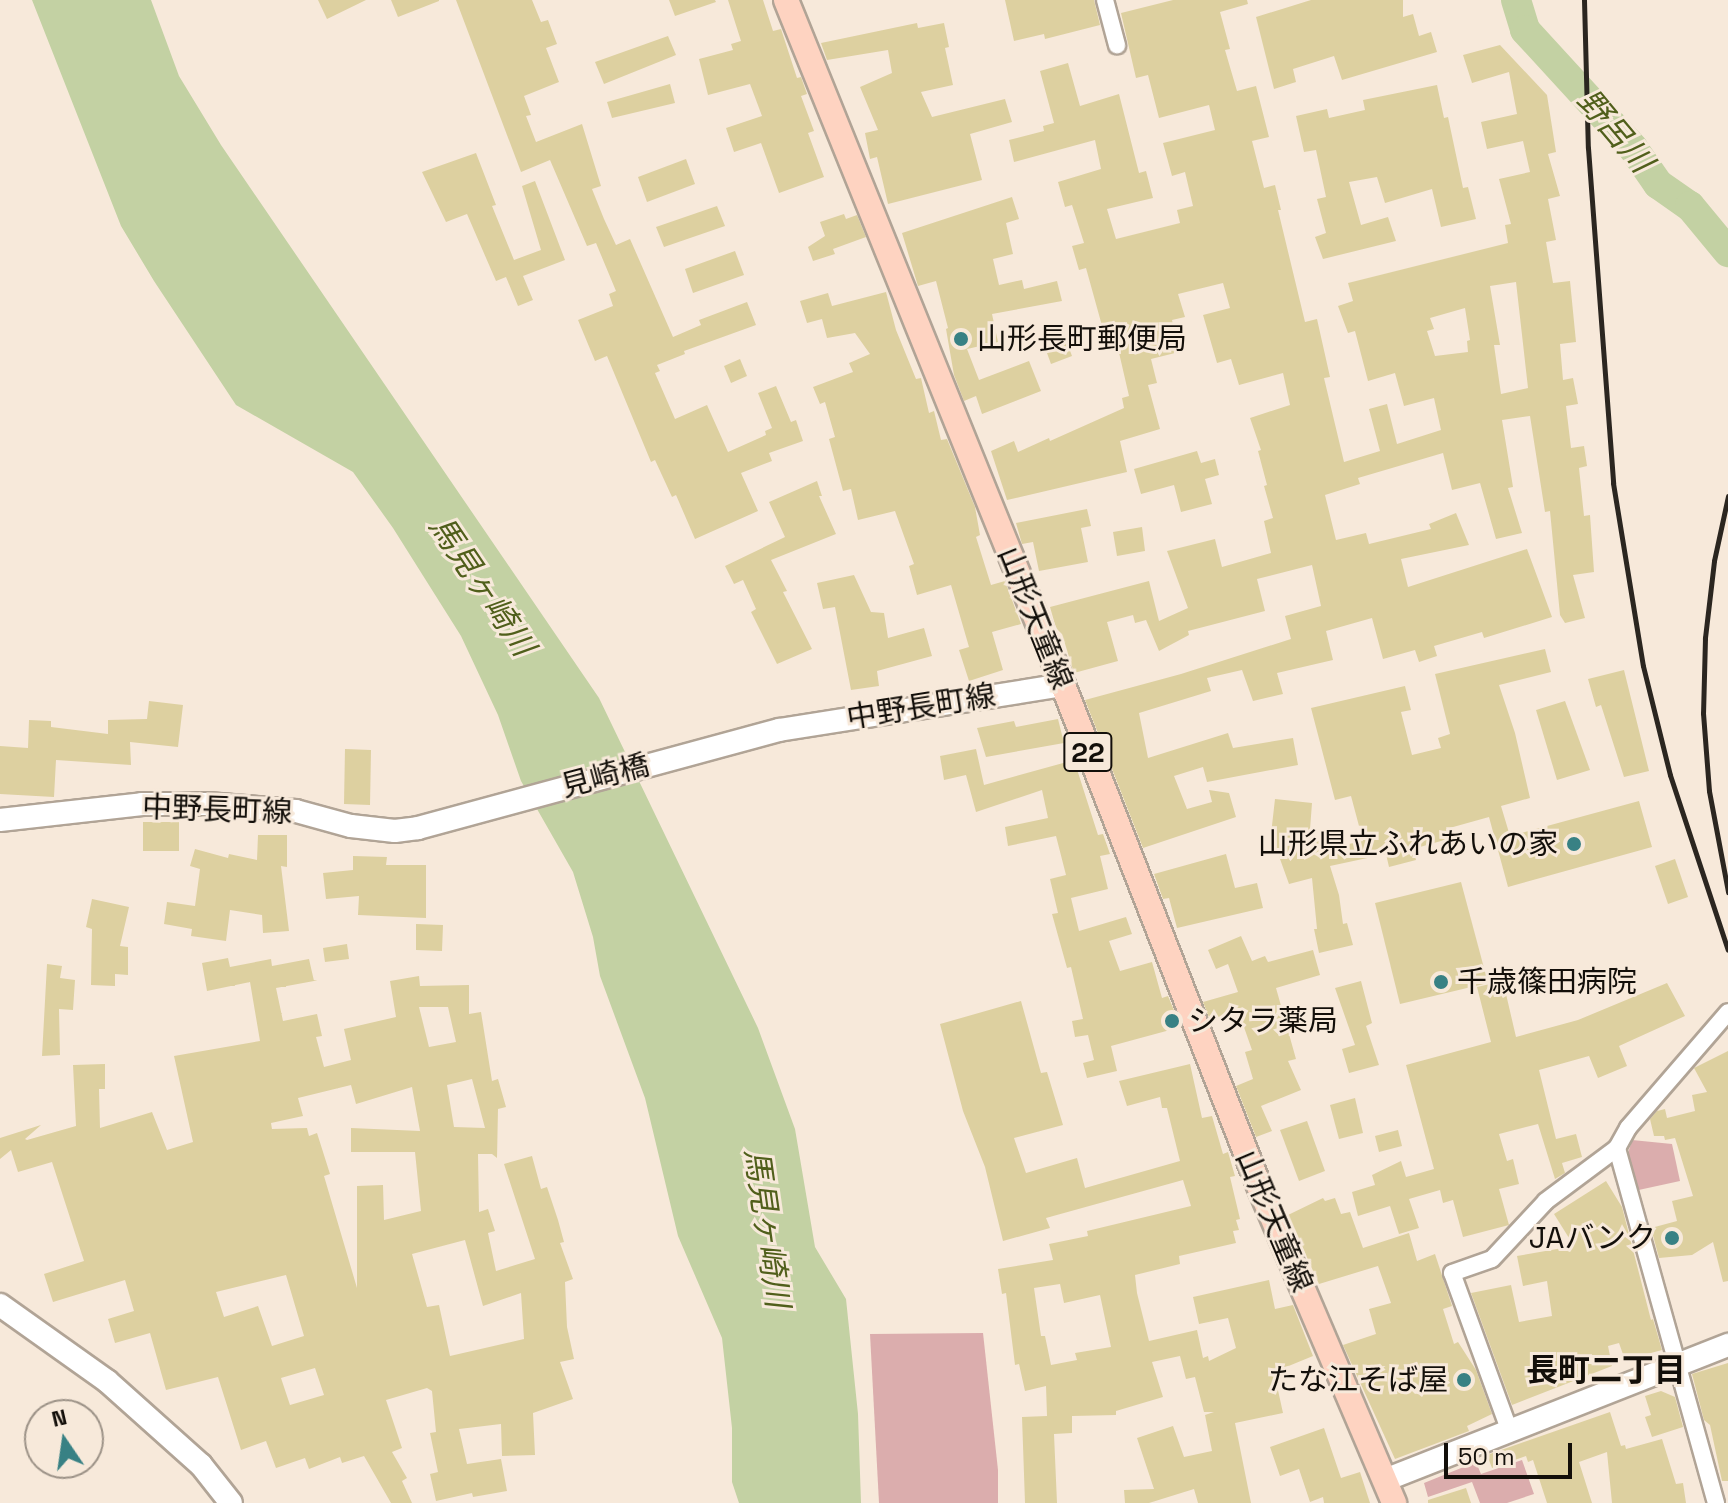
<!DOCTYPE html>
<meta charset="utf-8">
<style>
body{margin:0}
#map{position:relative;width:1728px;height:1503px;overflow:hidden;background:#f7e9da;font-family:"Space Grotesk","Noto Sans JP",sans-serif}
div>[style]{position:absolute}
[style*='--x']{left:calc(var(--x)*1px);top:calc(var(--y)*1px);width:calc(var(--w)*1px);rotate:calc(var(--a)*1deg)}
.green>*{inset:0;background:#dbadad}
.water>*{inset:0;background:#c3d1a3}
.river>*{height:30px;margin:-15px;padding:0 15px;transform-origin:15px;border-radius:15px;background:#c3d1a3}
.building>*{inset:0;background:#ddd0a0}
.roads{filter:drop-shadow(2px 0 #b1a496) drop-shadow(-2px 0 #b1a496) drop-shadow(0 2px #b1a496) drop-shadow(0 -2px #b1a496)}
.street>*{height:16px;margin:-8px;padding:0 8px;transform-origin:8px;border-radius:8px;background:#fff}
.secondary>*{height:22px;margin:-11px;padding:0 11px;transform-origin:11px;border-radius:11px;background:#fff}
.primary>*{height:24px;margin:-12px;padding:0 12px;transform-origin:12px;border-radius:12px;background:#fed3c1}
.rail>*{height:5px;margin:-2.5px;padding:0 2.5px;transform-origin:2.5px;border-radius:2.5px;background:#2b2620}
.dots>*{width:22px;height:22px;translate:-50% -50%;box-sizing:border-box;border:4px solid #f7e9da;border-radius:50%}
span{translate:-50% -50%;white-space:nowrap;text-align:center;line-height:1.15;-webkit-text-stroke:6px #f7e9da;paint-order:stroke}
.shield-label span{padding:2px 6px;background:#f7e9da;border:2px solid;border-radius:6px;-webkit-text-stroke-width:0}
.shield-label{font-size:28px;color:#130f0a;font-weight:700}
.poi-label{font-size:30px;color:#130f0a}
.left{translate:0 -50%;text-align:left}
.right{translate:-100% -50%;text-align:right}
.street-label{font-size:30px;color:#130f0a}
.water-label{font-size:32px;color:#505f1b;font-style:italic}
.neighbourhood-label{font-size:32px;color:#130f0a;font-weight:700}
.north{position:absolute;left:24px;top:1399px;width:80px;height:80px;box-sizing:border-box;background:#f7e9da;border:2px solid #9c9287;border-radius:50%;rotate:347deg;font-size:22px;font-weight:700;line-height:32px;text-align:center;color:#130f0a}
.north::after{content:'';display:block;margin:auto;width:28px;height:36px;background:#388184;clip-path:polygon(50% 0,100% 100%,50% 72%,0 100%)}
.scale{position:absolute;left:1444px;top:1443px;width:128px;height:36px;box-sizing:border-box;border:4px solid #130f0a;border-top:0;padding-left:10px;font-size:24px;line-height:28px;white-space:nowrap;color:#130f0a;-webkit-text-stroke:6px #f7e9da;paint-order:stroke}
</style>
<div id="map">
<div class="green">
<i style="clip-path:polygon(1632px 1140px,1672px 1144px,1680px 1181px,1634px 1191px,1626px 1160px)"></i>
<i style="clip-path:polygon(983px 1333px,998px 1470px,998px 1503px,879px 1503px,870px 1334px)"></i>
<i style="clip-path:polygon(1522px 1460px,1534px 1494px,1507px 1503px,1480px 1503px,1472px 1482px,1428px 1497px,1424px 1483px,1476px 1462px,1481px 1474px)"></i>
</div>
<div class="water">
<i style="clip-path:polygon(32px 0,151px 0,179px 76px,221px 145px,599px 698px,758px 1028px,795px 1129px,815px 1247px,846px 1299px,858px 1414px,861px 1503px,739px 1503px,732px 1482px,732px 1428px,722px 1338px,678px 1236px,645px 1098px,600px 976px,593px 937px,573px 872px,521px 781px,498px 715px,461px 636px,393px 528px,353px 472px,236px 405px,154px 281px,121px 226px)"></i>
</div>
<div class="river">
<i style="--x:1516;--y:0;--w:31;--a:73"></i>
<i style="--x:1525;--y:30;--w:160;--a:47.5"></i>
<i style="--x:1633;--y:148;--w:44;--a:55.2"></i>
<i style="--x:1658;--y:184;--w:39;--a:35"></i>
<i style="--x:1690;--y:206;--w:60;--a:50.4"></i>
</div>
<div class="building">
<i style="clip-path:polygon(318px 0,366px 0,327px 19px)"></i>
<i style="clip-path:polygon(391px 0,439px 0,439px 1px,398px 17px)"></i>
<i style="clip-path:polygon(456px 0,532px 0,541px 22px,548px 20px,557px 44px,546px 48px,559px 82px,524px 96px,531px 115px,526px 116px,536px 142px,582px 124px,601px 186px,592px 189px,604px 219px,616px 245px,630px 239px,673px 337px,701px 325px,699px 320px,747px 302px,756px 325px,684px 351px,685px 354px,657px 365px,660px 371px,655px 373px,675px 419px,707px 405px,728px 452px,766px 435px,765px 431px,772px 428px,758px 393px,776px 386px,791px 422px,796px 420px,803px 441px,769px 453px,772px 461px,741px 473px,758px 511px,695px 539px,676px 495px,672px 497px,655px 460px,651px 462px,607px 356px,595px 361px,578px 320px,613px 306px,609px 294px,616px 291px,596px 243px,587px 246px,550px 160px,521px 172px)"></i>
<i style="clip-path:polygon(669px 0,715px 0,716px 2px,675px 16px)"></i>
<i style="clip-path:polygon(728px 0,763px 0,773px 31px,781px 29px,797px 78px,801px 77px,807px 94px,801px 96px,814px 131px,808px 133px,824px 177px,779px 193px,761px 143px,734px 152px,726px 128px,762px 116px,750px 84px,708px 95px,699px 59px,733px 50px,731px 44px,741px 41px)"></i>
<i style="clip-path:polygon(1005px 0,1094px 0,1100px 25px,1045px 39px,1044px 34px,1014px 41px)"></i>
<i style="clip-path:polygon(evenodd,1173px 0,1247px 0,1248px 4px,1220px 12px,1230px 49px,1225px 50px,1237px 91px,1256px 86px,1269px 137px,1252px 141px,1264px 188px,1275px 185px,1281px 210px,1278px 210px,1305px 322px,1317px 319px,1330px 377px,1324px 378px,1344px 462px,1380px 451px,1369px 409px,1387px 404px,1397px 444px,1441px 430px,1434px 398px,1404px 406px,1395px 373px,1368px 381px,1355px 331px,1348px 333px,1338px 306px,1353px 301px,1348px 283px,1508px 243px,1505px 225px,1511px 224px,1499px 179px,1530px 172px,1523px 141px,1487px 149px,1481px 122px,1517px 114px,1509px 72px,1472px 83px,1463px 55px,1500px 45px,1547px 95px,1556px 152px,1548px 154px,1560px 196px,1548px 199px,1556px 240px,1546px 242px,1553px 283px,1570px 281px,1576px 342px,1560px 344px,1563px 380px,1573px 378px,1578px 404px,1566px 406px,1571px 448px,1584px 446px,1587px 466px,1579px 468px,1584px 516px,1590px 515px,1594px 572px,1573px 575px,1585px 618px,1565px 623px,1560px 615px,1550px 511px,1545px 512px,1530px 416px,1502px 420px,1513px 487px,1508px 488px,1522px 533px,1496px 539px,1480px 483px,1452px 490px,1443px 453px,1358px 478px,1360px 484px,1325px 495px,1336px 540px,1366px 533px,1369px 544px,1431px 529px,1429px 524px,1456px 513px,1469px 545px,1401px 559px,1408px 587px,1527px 549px,1552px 617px,1484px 638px,1482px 632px,1434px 646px,1437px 656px,1419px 662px,1415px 650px,1383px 659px,1372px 618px,1326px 631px,1333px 660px,1277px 673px,1283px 694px,1253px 701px,1242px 670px,1207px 678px,1211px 691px,1139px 713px,1148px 758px,1228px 733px,1233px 748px,1293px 738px,1298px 765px,1207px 782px,1203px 767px,1174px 776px,1187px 809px,1212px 802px,1209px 790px,1229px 793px,1236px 817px,1143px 848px,1085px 700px,1181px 674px,1291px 639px,1285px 616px,1321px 606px,1312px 565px,1257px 579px,1265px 611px,1188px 631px,1189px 635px,1159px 651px,1146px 620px,1135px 623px,1133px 615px,1107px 622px,1118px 661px,1074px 673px,1062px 634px,1056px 628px,1050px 607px,1149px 581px,1159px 621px,1188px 608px,1167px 551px,1215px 539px,1222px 567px,1271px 553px,1264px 521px,1273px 518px,1264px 486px,1267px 485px,1258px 451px,1261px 450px,1250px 418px,1290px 405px,1283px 373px,1239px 385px,1231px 359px,1217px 363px,1203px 315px,1230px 308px,1223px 283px,1178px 294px,1185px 317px,1172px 320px,1179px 352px,1151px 359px,1157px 383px,1148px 385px,1160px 429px,1120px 441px,1127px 472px,1007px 500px,991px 451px,1014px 441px,1018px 452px,1049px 438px,1050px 441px,1124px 408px,1122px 398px,1129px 396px,1114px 331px,1104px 333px,1086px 268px,1079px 270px,1072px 246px,1084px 243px,1072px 205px,1065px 207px,1058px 182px,1101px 169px,1095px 140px,1014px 162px,1009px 140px,1044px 131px,1043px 126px,1054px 123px,1040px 71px,1068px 63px,1080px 106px,1119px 94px,1139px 173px,1146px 171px,1153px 198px,1107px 209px,1116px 239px,1180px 223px,1177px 210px,1193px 206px,1185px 172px,1172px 176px,1163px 143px,1215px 130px,1209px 105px,1159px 118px,1148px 75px,1136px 78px,1121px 13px,1173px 0,1516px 282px,1528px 388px,1501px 394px,1494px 345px,1500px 345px,1490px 286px,1516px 282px,1173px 0,1465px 308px,1470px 340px,1467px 341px,1468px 352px,1435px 356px,1427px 331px,1434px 329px,1430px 318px,1465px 308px)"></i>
<i style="clip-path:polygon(1311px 0,1403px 0,1403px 17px,1413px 14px,1419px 36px,1431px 32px,1437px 52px,1342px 80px,1334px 56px,1293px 69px,1296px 82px,1274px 89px,1256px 17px)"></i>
<i style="clip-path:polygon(917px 23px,918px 28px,944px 23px,949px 47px,945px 48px,953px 85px,921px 92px,932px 117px,1005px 99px,1012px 122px,970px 134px,982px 180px,888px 204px,877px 157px,870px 159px,865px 133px,878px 130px,860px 87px,892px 73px,888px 50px,827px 60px,821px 43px)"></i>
<i style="clip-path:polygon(668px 36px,676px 55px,604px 84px,595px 62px)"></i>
<i style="clip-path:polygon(670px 84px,675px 103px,612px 118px,607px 102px)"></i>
<i style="clip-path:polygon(1437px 85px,1444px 118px,1448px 117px,1463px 188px,1468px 187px,1476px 219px,1441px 227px,1432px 189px,1385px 203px,1377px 177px,1349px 182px,1361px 225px,1388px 217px,1396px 241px,1323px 259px,1315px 237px,1326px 233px,1317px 199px,1326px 197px,1316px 150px,1304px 152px,1296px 116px,1327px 109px,1329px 118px,1365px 110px,1363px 100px)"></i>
<i style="clip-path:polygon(476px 153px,496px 205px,492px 206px,514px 260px,541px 250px,522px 186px,535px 181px,565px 260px,523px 276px,533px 300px,518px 306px,506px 277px,496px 281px,467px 214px,446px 222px,422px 172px)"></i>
<i style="clip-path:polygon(686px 159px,695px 184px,647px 202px,638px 177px)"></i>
<i style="clip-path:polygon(1012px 197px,1019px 219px,1006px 223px,1013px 254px,993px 259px,999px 285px,1022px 280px,1024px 289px,1057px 281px,1062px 301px,992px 314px,998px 342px,967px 349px,979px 380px,1029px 361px,1041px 391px,982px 414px,976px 396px,964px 401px,954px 375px,946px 329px,948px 328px,936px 281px,918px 286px,902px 233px)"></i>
<i style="clip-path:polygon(717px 206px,725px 226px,664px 247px,656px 227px)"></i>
<i style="clip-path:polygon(844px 214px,846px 219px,857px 215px,866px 237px,833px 249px,835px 254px,813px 261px,808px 247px,825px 236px,820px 222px)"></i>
<i style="clip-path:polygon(735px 251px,744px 275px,693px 293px,685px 269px)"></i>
<i style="clip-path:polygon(886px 292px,896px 330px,916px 379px,921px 378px,929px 413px,934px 411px,941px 440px,947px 439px,975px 507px,980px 535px,976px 537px,991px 585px,1005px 581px,1021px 624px,992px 632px,1003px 670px,969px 681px,959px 650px,969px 647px,951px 585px,917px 595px,909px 566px,914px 564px,895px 511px,858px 520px,851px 489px,843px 491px,829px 439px,835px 437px,825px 402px,820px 404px,813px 387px,853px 372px,849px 363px,870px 354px,855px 333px,827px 338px,822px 319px,807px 323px,800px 301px,828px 293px,832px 306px)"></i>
<i style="clip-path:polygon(1064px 335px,1072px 356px,1051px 364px,1043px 342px)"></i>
<i style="clip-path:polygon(740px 359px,747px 376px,731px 383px,724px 366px)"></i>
<i style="clip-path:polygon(1197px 451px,1201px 463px,1215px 459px,1219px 475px,1205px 479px,1212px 504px,1181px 512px,1174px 485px,1141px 494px,1134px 469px)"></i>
<i style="clip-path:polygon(817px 481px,822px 496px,819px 496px,836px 534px,771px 560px,787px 591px,783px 592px,812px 649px,777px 664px,751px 612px,756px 609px,743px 580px,734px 584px,725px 566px,785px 537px,769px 502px)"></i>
<i style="clip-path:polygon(1087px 509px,1091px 526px,1081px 528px,1088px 562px,1039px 571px,1033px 542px,1022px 544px,1016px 523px)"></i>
<i style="clip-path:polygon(1142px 527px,1145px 551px,1117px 556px,1113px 532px)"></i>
<i style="clip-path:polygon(854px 575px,871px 612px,884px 613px,888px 638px,924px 628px,932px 656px,877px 671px,879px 686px,851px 690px,835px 607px,823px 609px,817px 583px)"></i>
<i style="clip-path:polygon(1545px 649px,1551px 672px,1499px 685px,1515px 733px,1530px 798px,1501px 806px,1510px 836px,1639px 801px,1652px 847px,1508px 887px,1489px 817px,1446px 829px,1448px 839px,1413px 849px,1416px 860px,1389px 867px,1386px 854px,1330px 866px,1339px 895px,1343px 924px,1347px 923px,1353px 945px,1319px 953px,1314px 929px,1317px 929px,1312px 878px,1289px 884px,1271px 834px,1275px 799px,1312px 803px,1309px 843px,1323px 840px,1325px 849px,1363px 841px,1351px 796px,1335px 800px,1311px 708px,1405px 686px,1411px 710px,1401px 712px,1412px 755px,1441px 748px,1438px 738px,1450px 734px,1435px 674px)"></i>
<i style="clip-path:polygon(1624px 670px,1649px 771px,1624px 777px,1601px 705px,1596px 707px,1588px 679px)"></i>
<i style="clip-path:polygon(149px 701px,183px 705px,178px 747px,130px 742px,131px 765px,56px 760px,54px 797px,0 794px,0 746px,28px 748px,29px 720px,51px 721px,51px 727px,108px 734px,108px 720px,147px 719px)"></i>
<i style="clip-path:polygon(1565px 701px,1590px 770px,1557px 780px,1536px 710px)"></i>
<i style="clip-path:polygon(1058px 719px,1064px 743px,986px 757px,977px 728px,1014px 721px,1016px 727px)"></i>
<i style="clip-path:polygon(345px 749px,371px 750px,370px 805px,344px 804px)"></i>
<i style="clip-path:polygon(976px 749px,984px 785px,1074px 760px,1098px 835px,1103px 834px,1110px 854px,1100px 856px,1108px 889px,1071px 898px,1079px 931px,1126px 917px,1132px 934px,1109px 941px,1120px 971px,1152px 962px,1162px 998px,1168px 996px,1181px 1027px,1111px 1046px,1117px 1071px,1087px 1078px,1083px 1063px,1094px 1060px,1088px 1035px,1075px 1037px,1072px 1021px,1083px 1019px,1071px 967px,1067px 968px,1052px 914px,1058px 913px,1050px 879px,1066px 875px,1056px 836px,1008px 846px,1005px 827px,1048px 818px,1042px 790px,976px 812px,966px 775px,944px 780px,940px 756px)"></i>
<i style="clip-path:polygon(143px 822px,179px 822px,179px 851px,143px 851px)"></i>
<i style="clip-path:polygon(258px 835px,287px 835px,287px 867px,281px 866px,289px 931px,263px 933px,262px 915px,230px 910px,226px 941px,191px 936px,192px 929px,164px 924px,167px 902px,195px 906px,200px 869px,190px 866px,195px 849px,228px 858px,229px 854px,257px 860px)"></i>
<i style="clip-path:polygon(1226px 854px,1235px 888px,1257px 883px,1263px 908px,1177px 928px,1169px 898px,1163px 899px,1154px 874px)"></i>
<i style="clip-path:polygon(353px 856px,387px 857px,386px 865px,426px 865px,426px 918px,358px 915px,359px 896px,326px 899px,323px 873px,353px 870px)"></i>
<i style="clip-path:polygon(1675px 859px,1688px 897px,1668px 904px,1655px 866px)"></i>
<i style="clip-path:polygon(1461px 882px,1488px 983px,1400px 1004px,1375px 903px)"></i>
<i style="clip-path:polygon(92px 899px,129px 907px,120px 946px,128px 947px,128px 975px,115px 974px,115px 986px,91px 985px,92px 929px,86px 927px)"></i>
<i style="clip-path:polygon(416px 924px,443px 925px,442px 951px,416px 950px)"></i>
<i style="clip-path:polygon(1241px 936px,1252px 961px,1265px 956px,1268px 962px,1313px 950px,1320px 975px,1276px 988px,1296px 1059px,1288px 1061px,1301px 1090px,1261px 1106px,1272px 1131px,1256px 1137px,1236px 1086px,1253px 1079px,1245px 1052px,1252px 1050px,1239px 1013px,1210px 1020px,1203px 1002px,1238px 992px,1228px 964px,1216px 969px,1208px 950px)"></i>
<i style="clip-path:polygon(347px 944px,349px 959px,325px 962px,323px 948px)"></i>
<i style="clip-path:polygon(evenodd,228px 958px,230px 967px,271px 959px,272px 966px,309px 959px,314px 981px,276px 988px,283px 1021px,317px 1014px,322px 1036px,316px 1037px,324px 1067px,351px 1060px,344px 1029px,396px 1017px,390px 981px,419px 976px,420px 986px,469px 985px,469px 1014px,481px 1012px,492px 1081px,498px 1079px,506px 1107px,498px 1109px,497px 1158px,492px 1154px,478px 1154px,479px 1212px,488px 1209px,495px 1231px,488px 1233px,496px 1271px,535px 1259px,504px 1164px,532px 1156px,541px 1189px,547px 1187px,558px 1220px,564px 1242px,560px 1243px,573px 1279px,565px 1282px,567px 1327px,574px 1359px,560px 1362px,573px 1399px,533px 1413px,535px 1455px,502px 1456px,501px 1424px,459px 1429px,467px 1464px,501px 1459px,507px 1491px,473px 1497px,472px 1493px,436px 1501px,430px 1474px,438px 1472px,430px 1433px,436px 1432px,432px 1391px,427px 1388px,386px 1400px,402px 1448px,392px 1452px,407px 1478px,402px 1481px,412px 1503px,391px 1503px,364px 1456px,342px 1463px,340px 1457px,309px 1469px,305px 1458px,276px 1468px,266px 1441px,241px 1450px,218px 1377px,166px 1390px,150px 1333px,115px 1343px,108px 1319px,134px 1311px,125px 1280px,53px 1302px,44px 1274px,84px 1261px,52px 1162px,18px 1172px,11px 1150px,0 1159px,0 1138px,41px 1125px,25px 1139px,27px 1140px,76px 1126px,73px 1065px,105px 1064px,105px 1089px,99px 1089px,100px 1128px,152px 1112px,167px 1150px,193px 1142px,174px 1056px,260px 1041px,250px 982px,207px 991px,202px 963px,228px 958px,419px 1007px,448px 1007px,456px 1042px,429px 1047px,419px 1007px,228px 958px,472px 1079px,485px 1128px,454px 1127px,447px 1085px,472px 1079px,228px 958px,351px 1085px,356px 1104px,412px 1087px,420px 1131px,351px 1128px,351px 1152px,415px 1152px,421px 1211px,384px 1220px,383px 1185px,357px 1186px,357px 1288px,324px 1176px,330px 1174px,317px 1133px,309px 1136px,307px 1128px,272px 1129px,271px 1123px,303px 1116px,298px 1098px,351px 1085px,228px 958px,465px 1240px,483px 1306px,521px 1293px,524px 1339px,450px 1356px,439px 1305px,427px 1307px,412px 1254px,465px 1240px,228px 958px,286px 1275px,304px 1336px,272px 1346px,258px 1306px,224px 1317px,216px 1292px,286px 1275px,228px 958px,315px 1368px,324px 1395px,290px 1405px,281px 1378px,315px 1368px)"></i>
<i style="clip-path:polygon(47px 964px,62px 966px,60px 978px,75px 980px,73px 1010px,59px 1009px,60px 1055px,42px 1056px)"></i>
<i style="clip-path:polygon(1361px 981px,1372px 1023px,1366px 1026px,1379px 1065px,1349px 1073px,1342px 1049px,1355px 1045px,1335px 988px)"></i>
<i style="clip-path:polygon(1503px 981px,1516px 1037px,1578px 1020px,1667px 983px,1685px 1016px,1619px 1046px,1627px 1066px,1598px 1078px,1589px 1056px,1539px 1070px,1556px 1139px,1576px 1134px,1582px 1157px,1562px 1163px,1565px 1173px,1555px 1179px,1538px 1124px,1499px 1134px,1507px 1161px,1513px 1159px,1519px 1184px,1499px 1189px,1509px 1225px,1463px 1237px,1453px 1200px,1443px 1203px,1440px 1190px,1409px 1199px,1419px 1228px,1399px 1234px,1390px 1206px,1358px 1216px,1352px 1192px,1375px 1185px,1372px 1175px,1401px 1161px,1406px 1177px,1434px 1169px,1406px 1065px,1491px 1042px,1477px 987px)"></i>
<i style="clip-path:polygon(evenodd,1021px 1001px,1041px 1073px,1047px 1072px,1063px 1125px,1014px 1138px,1026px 1173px,1077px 1158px,1085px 1188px,1180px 1161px,1167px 1108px,1162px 1108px,1160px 1097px,1127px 1106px,1119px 1081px,1190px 1064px,1202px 1118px,1212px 1116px,1223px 1154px,1228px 1152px,1235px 1176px,1230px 1177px,1240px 1219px,1236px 1220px,1239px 1230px,1233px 1231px,1236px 1243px,1179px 1256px,1180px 1264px,1135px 1275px,1137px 1293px,1149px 1341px,1197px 1330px,1203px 1358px,1208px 1356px,1209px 1361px,1236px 1348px,1228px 1318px,1199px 1324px,1193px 1297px,1269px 1280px,1275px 1309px,1293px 1305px,1313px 1356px,1274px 1372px,1283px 1413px,1235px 1423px,1251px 1503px,1198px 1503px,1194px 1489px,1149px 1503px,1125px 1503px,1124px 1490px,1154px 1489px,1137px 1438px,1173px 1426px,1184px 1457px,1212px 1451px,1205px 1415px,1214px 1412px,1204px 1412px,1195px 1377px,1186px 1379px,1180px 1356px,1152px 1362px,1163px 1397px,1116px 1411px,1116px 1415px,1072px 1416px,1072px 1433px,1054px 1434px,1057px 1503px,1025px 1503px,1022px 1417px,1047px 1416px,1046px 1386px,1025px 1391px,1019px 1364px,1015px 1365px,1006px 1293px,1002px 1294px,998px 1269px,1053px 1260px,1049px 1244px,1088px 1236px,1087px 1231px,1191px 1206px,1183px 1180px,1046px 1218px,1050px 1228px,1003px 1241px,985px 1167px,963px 1111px,940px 1024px,1021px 1001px,1060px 1284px,1064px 1303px,1100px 1295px,1111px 1347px,1075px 1353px,1077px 1360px,1051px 1365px,1045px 1336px,1041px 1336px,1034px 1288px,1060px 1284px)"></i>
<i style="clip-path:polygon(1728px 1051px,1728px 1281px,1723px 1282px,1713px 1242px,1692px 1255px,1659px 1258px,1651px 1228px,1677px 1221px,1672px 1201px,1693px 1196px,1675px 1138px,1665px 1140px,1664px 1136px,1654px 1136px,1650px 1119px,1657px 1111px,1665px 1109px,1667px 1118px,1695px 1111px,1692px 1095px,1707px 1092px,1694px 1068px)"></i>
<i style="clip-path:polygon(1355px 1098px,1363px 1133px,1339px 1139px,1330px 1105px)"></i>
<i style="clip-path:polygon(1307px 1121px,1325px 1171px,1299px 1181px,1280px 1130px)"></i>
<i style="clip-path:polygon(1398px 1130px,1402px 1146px,1379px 1152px,1375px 1136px)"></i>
<i style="clip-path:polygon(1606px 1181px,1622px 1207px,1651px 1320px,1653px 1319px,1662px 1350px,1625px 1360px,1619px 1343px,1608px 1346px,1612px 1366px,1512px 1405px,1471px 1293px,1511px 1285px,1519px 1322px,1552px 1316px,1547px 1281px,1523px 1286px,1517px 1256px,1574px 1246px,1554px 1214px)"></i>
<i style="clip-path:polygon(1323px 1198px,1325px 1201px,1335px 1198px,1341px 1214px,1350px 1212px,1363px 1248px,1409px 1233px,1417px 1261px,1435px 1254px,1452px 1306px,1443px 1309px,1454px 1344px,1458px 1342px,1476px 1370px,1492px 1414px,1467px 1426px,1469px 1431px,1395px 1459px,1343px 1345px,1376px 1334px,1369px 1309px,1391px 1303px,1378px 1266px,1319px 1284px,1288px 1215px)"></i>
<i style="clip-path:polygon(1728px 1363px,1728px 1481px,1722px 1481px,1710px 1425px,1704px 1420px,1692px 1374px)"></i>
<i style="clip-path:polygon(1661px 1391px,1675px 1397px,1683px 1427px,1652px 1437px,1645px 1417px,1651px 1415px,1645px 1396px)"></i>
<i style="clip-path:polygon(1610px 1412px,1621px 1446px,1625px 1445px,1626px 1449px,1662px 1439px,1676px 1484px,1683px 1483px,1686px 1503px,1612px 1503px,1607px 1452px,1579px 1462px,1592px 1503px,1547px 1503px,1533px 1460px,1528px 1462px,1526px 1456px,1492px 1468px,1487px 1455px)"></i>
<i style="clip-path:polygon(1324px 1428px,1341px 1478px,1360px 1472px,1370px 1503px,1324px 1503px,1323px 1497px,1310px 1502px,1299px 1469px,1280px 1476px,1270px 1447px)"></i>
<i style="clip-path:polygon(1466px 1488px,1471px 1503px,1428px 1503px,1428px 1500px)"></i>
</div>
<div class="roads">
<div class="street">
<i style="--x:1105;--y:0;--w:47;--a:75.1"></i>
<i style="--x:1510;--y:1432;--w:169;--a:-110"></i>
<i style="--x:1452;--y:1273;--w:42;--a:-19.3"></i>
<i style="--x:1492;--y:1259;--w:79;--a:-47"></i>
<i style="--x:1546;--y:1201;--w:89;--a:-36.7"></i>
<i style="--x:1716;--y:1503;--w:369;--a:-105.6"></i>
<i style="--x:1617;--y:1148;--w:23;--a:-61"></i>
<i style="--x:1628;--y:1128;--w:153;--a:-49.2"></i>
</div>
<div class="secondary">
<i style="--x:0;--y:820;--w:143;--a:-6.4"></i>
<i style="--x:142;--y:804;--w:66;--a:0"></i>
<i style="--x:208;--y:804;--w:88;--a:4.5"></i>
<i style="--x:296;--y:811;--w:57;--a:15.3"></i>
<i style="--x:351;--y:826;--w:44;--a:6.5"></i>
<i style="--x:395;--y:831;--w:23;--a:-7"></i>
<i style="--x:418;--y:828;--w:374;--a:-15.2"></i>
<i style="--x:779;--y:730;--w:288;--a:-9"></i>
<i style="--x:0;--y:1305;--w:131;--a:35.4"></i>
<i style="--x:107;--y:1381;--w:126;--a:41.8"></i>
<i style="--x:201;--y:1465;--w:48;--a:51.7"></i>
<i style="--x:1385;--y:1480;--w:369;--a:-21.5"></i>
</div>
<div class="primary">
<i style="--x:786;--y:0;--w:739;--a:67.98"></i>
<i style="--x:1063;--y:685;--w:538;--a:68.63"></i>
<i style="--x:1259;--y:1186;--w:345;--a:66.9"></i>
</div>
</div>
<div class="rail">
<i style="--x:1584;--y:0;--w:148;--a:88.5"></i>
<i style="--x:1588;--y:148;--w:336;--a:85.7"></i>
<i style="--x:1613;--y:483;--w:185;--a:80.7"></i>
<i style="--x:1643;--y:666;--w:112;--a:76.1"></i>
<i style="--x:1670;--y:775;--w:184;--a:71.7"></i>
<i style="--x:1728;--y:496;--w:66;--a:102.2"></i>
<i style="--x:1714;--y:561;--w:78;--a:96.7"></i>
<i style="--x:1705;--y:638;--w:75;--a:91.5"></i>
<i style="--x:1703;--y:713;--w:78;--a:85.6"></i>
<i style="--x:1709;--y:791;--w:103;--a:79.3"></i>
</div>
<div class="dots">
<i style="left:961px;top:339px;background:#388184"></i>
<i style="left:1574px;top:844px;background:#388184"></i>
<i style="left:1441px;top:982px;background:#388184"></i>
<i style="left:1172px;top:1021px;background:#388184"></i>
<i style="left:1672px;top:1238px;background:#388184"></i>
<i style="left:1464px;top:1380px;background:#388184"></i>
</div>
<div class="shield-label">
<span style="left:1088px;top:752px">22</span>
</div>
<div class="poi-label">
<span class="left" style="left:977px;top:339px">山形長町郵便局</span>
<span class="right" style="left:1558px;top:844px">山形県立ふれあいの家</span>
<span class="left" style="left:1457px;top:982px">千歳篠田病院</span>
<span class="left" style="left:1188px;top:1021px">シタラ薬局</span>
<span class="right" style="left:1656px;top:1238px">JAバンク</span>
<span class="right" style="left:1448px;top:1380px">たな江そば屋</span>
</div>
<div class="street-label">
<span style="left:1035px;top:618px;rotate:68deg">山形天童線</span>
<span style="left:921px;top:707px;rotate:-9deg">中野長町線</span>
<span style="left:605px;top:776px;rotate:-15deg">見崎橋</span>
<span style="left:217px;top:810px;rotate:2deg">中野長町線</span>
<span style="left:1274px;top:1221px;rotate:67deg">山形天童線</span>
</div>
<div class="water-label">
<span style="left:1615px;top:131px;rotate:50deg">野呂川</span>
<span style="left:482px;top:586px;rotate:56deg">馬見ヶ崎川</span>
<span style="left:767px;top:1228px;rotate:82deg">馬見ヶ崎川</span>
</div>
<div class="neighbourhood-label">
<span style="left:1606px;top:1370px">長町二丁目</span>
</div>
<div class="north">N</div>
<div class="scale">50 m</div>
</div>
